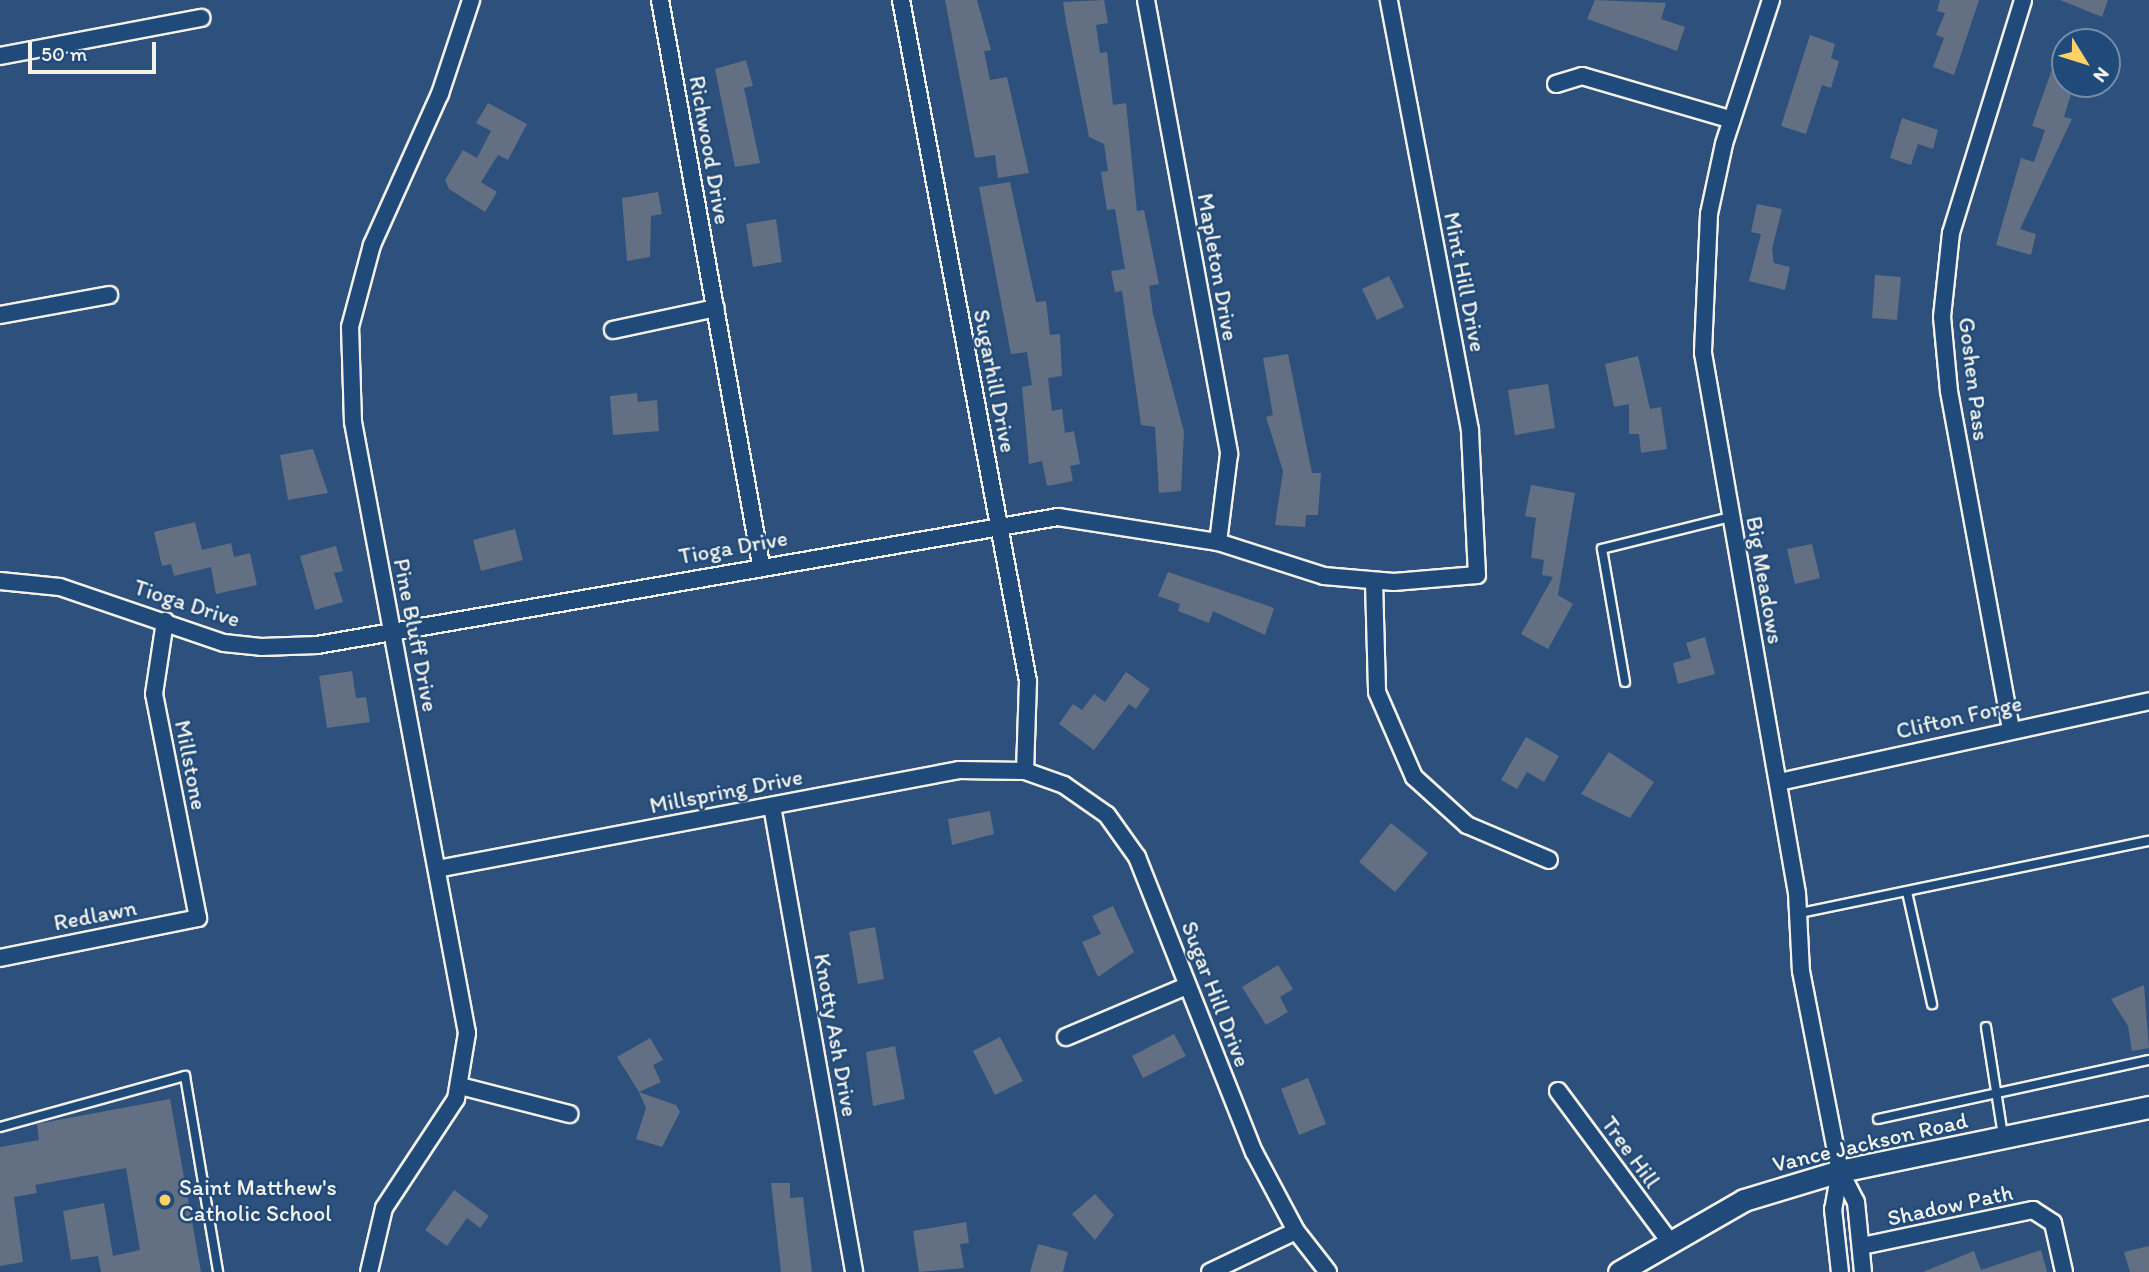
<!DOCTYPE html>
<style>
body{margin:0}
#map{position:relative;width:2149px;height:1272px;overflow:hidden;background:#2d517c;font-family:Itim,sans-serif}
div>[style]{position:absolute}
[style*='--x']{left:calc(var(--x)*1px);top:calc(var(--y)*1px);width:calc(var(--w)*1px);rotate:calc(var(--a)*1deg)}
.building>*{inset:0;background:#636f82}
.roads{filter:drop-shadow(2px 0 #f4f1e8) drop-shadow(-2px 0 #f4f1e8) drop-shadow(0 2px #f4f1e8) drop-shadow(0 -2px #f4f1e8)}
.lane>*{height:8px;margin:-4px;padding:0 4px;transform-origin:4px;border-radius:4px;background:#1f4a7a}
.street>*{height:16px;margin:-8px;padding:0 8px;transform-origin:8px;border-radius:8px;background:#1f4a7a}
.secondary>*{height:21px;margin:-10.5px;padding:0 10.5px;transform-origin:10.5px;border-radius:10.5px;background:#1f4a7a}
.dots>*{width:19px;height:19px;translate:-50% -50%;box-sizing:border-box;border:4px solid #1f4a7a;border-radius:50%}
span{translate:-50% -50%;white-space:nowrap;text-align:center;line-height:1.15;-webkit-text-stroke:5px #1f4a7a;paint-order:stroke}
.street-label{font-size:23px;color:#f4f1e8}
.poi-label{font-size:23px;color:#f4f1e8}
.left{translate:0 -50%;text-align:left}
.north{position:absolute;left:2051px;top:28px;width:70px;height:70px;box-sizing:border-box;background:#1f4a7a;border:2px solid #748da6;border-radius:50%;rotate:128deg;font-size:19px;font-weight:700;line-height:28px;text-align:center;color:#f4f1e8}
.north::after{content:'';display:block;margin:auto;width:24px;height:32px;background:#ffd166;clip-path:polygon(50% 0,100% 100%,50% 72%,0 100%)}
.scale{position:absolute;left:28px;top:42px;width:128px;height:32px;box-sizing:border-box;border:4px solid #f4f1e8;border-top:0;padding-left:9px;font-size:21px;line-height:24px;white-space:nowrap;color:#f4f1e8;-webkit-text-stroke:5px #1f4a7a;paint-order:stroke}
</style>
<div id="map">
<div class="building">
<i style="clip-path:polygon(945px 0,977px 0,991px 50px,984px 51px,990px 80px,1007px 77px,1029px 173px,998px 178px,995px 155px,975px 158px)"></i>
<i style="clip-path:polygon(1104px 0,1108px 23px,1096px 25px,1100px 53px,1107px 52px,1113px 105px,1126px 103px,1137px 211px,1144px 210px,1159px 284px,1149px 286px,1153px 314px,1184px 432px,1181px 491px,1159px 493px,1155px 427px,1141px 425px,1122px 291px,1115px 292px,1111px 271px,1125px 269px,1115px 209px,1107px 210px,1101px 172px,1108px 171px,1104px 144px,1089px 137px,1066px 22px,1063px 2px)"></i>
<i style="clip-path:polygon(1595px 0,1666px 3px,1661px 19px,1685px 27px,1677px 51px,1587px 19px)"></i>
<i style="clip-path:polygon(1940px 0,1979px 0,1954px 75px,1933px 67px,1944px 38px,1936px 35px,1945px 13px,1937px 11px)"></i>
<i style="clip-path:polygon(2060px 0,2108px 0,2102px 17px)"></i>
<i style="clip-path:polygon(1810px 35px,1835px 44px,1831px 58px,1839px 61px,1831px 88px,1822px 85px,1806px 134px,1781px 126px)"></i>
<i style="clip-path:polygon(2062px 41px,2065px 84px,2074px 84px,2064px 117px,2072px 119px,2020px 229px,2036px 234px,2031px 255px,1996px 245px,2021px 158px,2034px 162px,2045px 130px,2032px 126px)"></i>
<i style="clip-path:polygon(746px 60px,753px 86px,744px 88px,760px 163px,735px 167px,715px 69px)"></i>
<i style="clip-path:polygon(488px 103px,527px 124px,508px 160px,498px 155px,481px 182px,497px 192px,485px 212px,449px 189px,445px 180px,463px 150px,477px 158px,491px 131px,476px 123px)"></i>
<i style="clip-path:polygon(1902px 118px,1938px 130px,1933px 149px,1918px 144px,1911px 165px,1890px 158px)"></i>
<i style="clip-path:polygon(1010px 182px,1036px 302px,1046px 301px,1050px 335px,1060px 334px,1062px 376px,1048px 378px,1052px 411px,1062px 409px,1065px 433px,1074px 431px,1080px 464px,1070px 466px,1073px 481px,1047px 486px,1042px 461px,1029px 464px,1022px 387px,1032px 385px,1027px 352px,1011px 354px,979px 187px)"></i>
<i style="clip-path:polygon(658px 192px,662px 214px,651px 216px,650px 257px,627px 261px,622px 198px)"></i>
<i style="clip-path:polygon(1757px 204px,1782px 209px,1772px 249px,1774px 263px,1790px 267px,1785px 290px,1749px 281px,1761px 234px,1751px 232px)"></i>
<i style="clip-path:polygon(776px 219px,782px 262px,753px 267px,746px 224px)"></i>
<i style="clip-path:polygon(1875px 275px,1901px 277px,1897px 320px,1872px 318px)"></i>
<i style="clip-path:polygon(1389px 276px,1404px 307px,1377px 320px,1362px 289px)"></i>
<i style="clip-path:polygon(1288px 354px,1312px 473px,1321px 473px,1318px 515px,1306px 515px,1305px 527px,1275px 525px,1283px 471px,1266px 417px,1273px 415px,1263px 358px)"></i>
<i style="clip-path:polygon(1638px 356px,1650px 409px,1661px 407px,1667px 449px,1641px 453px,1639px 434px,1629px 434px,1629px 404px,1614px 407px,1605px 364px)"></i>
<i style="clip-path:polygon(1548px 384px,1555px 428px,1515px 435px,1508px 390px)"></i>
<i style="clip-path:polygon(637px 393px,638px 402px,657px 400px,659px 431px,613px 435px,610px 396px)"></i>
<i style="clip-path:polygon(313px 449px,328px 493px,288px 500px,280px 455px)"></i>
<i style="clip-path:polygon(1531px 485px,1575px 493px,1558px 595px,1573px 604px,1548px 649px,1521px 634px,1553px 577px,1542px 575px,1544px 560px,1531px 558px,1536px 518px,1525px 516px)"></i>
<i style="clip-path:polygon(195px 522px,202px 550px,231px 543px,234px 557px,250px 553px,257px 585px,216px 594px,211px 567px,174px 576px,171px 564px,162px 566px,154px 532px)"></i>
<i style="clip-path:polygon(515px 529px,523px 560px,481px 571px,473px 540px)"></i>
<i style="clip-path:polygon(1812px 544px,1820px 578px,1795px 584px,1787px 549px)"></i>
<i style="clip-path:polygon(336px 546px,343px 571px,334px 573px,343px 602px,315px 610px,300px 556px)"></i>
<i style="clip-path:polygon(1168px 572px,1274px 608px,1265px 635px,1213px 611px,1209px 623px,1178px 611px,1180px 604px,1158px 596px)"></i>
<i style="clip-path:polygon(1705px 637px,1715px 674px,1678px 684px,1673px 663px,1691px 658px,1686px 643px)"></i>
<i style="clip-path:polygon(352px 671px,356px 698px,366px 697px,370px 722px,327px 728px,319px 676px)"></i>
<i style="clip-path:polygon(1126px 672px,1150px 689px,1136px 709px,1129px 704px,1094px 750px,1059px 724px,1073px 704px,1082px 710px,1094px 694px,1105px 702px)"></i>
<i style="clip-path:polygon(1526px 737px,1559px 756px,1544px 782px,1527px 772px,1517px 789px,1501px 780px)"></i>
<i style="clip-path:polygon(1609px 752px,1654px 782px,1630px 818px,1581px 794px)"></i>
<i style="clip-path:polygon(990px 811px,994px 834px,952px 845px,948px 819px)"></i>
<i style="clip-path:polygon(1391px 823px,1428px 853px,1395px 892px,1359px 862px)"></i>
<i style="clip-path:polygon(1113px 906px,1134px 952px,1098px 977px,1082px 942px,1101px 934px,1092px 916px)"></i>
<i style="clip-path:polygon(875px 927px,884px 979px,858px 984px,849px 932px)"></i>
<i style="clip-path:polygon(1278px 965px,1293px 989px,1280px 997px,1288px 1012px,1266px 1025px,1242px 987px)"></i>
<i style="clip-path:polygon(2144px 985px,2149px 1048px,2132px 1051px,2128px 1026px,2111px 999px)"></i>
<i style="clip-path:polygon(1174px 1034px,1186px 1056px,1143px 1078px,1132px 1056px)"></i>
<i style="clip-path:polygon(1000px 1037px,1023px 1081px,995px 1095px,973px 1051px)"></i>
<i style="clip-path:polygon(650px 1038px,663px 1060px,653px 1065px,661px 1082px,639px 1092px,617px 1057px)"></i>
<i style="clip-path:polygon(895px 1046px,905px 1099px,873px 1106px,866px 1052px)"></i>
<i style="clip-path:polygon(1308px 1078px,1326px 1124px,1299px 1135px,1281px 1089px)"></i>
<i style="clip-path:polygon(639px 1092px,676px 1105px,680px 1112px,662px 1147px,636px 1139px,646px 1108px)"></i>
<i style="clip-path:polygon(170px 1099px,201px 1272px,101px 1272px,98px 1256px,71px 1260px,63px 1211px,104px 1203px,113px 1256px,140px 1250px,126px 1168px,35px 1185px,37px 1193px,14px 1197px,23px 1262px,0 1266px,0 1147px,39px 1140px,37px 1124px)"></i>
<i style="clip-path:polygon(771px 1183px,790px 1183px,790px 1198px,803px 1197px,812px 1272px,781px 1272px)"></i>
<i style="clip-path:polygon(454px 1190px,489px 1216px,480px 1228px,467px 1218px,447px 1246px,425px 1230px)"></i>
<i style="clip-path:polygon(1095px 1194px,1114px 1215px,1095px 1240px,1072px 1214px)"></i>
<i style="clip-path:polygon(966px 1222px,969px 1243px,960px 1244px,964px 1268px,919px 1272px,913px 1231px)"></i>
<i style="clip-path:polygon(1038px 1244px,1068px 1252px,1063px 1272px,1030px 1272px)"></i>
<i style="clip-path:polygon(2149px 1246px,2149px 1272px,2130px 1272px,2124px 1252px)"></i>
<i style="clip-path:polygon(2041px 1250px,2047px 1272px,1923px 1272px,1974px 1251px,1981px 1270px)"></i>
</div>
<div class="roads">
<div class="lane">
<i style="--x:1625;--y:682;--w:135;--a:-99.8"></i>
<i style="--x:1602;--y:549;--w:132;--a:-14"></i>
<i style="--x:1907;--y:892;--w:115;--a:77.4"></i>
<i style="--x:1800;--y:913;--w:356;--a:-11.7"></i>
<i style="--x:1986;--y:1027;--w:110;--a:81.1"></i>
<i style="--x:1878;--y:1119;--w:277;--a:-12.3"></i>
<i style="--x:0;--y:1127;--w:192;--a:-15.4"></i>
<i style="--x:185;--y:1076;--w:199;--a:80.4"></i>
</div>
<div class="street">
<i style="--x:660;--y:0;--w:574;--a:79.86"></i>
<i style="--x:901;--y:0;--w:693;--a:79.44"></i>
<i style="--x:1028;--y:681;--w:90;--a:91.9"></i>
<i style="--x:1146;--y:0;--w:462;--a:79.6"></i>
<i style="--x:1229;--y:454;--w:89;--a:97.1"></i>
<i style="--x:1771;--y:0;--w:151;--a:108.1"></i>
<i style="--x:1724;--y:144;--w:72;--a:102.1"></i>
<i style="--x:1709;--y:214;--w:139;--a:92.5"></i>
<i style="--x:1703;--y:353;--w:548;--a:80.13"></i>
<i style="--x:1797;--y:893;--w:78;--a:87.1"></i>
<i style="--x:1801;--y:971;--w:204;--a:79"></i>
<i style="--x:1840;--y:1171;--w:35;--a:63"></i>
<i style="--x:1856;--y:1202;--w:70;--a:84.3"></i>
<i style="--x:0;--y:56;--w:205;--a:-10.7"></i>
<i style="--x:1556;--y:84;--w:27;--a:-17"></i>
<i style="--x:1582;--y:76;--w:156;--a:16.3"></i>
<i style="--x:0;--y:315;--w:111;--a:-10.4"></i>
<i style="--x:613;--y:330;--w:105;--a:-12.1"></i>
<i style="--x:0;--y:581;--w:60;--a:5.7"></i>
<i style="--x:60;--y:587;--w:173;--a:18.9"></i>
<i style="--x:224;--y:643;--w:37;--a:6"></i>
<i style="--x:261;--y:647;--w:56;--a:-2"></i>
<i style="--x:317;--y:645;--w:752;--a:-9.8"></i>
<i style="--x:1058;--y:517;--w:162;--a:8.9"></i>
<i style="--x:1218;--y:542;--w:111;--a:17.8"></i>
<i style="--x:1324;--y:576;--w:70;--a:4.9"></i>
<i style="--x:1394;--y:582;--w:83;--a:-4.8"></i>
<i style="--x:1477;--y:575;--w:145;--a:-92.8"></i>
<i style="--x:1470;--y:430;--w:438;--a:-100.7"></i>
<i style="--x:1374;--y:582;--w:110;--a:88.4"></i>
<i style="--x:1377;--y:692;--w:93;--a:66.5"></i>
<i style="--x:1414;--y:777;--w:72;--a:42.2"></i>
<i style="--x:1467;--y:825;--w:89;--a:23.1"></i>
<i style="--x:2011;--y:729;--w:344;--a:-100.4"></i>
<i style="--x:1949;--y:391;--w:74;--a:-95.4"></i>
<i style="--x:1942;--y:317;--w:84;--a:-83.9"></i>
<i style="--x:1951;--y:233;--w:244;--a:-72.8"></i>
<i style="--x:1779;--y:782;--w:379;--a:-12.3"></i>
<i style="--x:772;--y:806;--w:473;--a:80"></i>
<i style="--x:437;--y:869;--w:531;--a:-10.74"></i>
<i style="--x:959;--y:770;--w:66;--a:0.9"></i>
<i style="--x:1025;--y:771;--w:41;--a:19.7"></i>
<i style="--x:1064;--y:785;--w:52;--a:34.9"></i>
<i style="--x:1107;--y:815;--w:52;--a:54.5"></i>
<i style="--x:1137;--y:857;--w:317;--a:68.4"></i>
<i style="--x:1254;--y:1152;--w:89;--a:62"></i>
<i style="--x:1296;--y:1231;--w:52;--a:52"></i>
<i style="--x:0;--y:958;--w:202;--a:-11.4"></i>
<i style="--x:198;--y:918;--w:228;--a:-101.1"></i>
<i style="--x:154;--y:694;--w:74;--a:-81.4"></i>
<i style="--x:1066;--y:1037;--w:131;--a:-22.9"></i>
<i style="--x:460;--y:1086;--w:113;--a:14.4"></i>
<i style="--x:1558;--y:1091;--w:184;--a:53.4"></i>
<i style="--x:1840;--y:1171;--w:39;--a:100"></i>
<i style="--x:1833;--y:1209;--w:63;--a:83.7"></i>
<i style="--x:1862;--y:1246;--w:175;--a:-11.9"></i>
<i style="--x:2033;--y:1210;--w:24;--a:33"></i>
<i style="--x:2053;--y:1223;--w:50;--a:77.3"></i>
<i style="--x:369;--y:1272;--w:66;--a:-76.8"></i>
<i style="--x:384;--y:1208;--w:131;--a:-56.6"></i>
<i style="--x:456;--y:1099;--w:67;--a:-80.5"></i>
<i style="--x:467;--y:1033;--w:622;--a:-100.57"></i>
<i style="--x:353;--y:422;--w:95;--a:-91.8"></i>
<i style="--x:350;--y:327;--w:85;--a:-75"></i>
<i style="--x:372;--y:245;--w:166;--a:-65.8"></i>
<i style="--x:440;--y:94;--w:99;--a:-71.7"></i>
<i style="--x:1210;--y:1272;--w:95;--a:-25.5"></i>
</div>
<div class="secondary">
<i style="--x:1619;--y:1272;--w:144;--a:-29.9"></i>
<i style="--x:1744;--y:1200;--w:100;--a:-16.8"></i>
<i style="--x:1840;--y:1171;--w:316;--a:-11.7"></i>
</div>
</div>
<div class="dots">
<i style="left:165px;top:1200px;background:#ffd166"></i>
</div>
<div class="street-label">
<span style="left:710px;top:150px;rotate:80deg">Richwood Drive</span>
<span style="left:1218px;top:267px;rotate:80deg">Mapleton Drive</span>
<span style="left:1465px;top:282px;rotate:79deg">Mint Hill Drive</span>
<span style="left:1974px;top:379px;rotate:83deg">Goshen Pass</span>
<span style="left:995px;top:381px;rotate:79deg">Sugarhill Drive</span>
<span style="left:733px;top:547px;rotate:-10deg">Tioga Drive</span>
<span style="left:1765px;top:580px;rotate:80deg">Big Meadows</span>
<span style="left:187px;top:603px;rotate:18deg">Tioga Drive</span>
<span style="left:416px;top:635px;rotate:79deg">Pine Bluff Drive</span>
<span style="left:1959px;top:717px;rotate:-13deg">Clifton Forge</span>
<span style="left:191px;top:765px;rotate:79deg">Millstone</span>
<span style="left:726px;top:791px;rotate:-11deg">Millspring Drive</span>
<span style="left:95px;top:915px;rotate:-11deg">Redlawn</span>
<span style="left:1216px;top:994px;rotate:69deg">Sugar Hill Drive</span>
<span style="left:836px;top:1035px;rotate:80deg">Knotty Ash Drive</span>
<span style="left:1870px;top:1142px;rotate:-13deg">Vance Jackson Road</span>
<span style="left:1631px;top:1152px;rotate:54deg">Tree Hill</span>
<span style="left:1950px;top:1205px;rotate:-12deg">Shadow Path</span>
</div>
<div class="poi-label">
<span class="left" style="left:179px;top:1200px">Saint Matthew's<br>Catholic School</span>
</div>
<div class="north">N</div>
<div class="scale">50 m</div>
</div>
